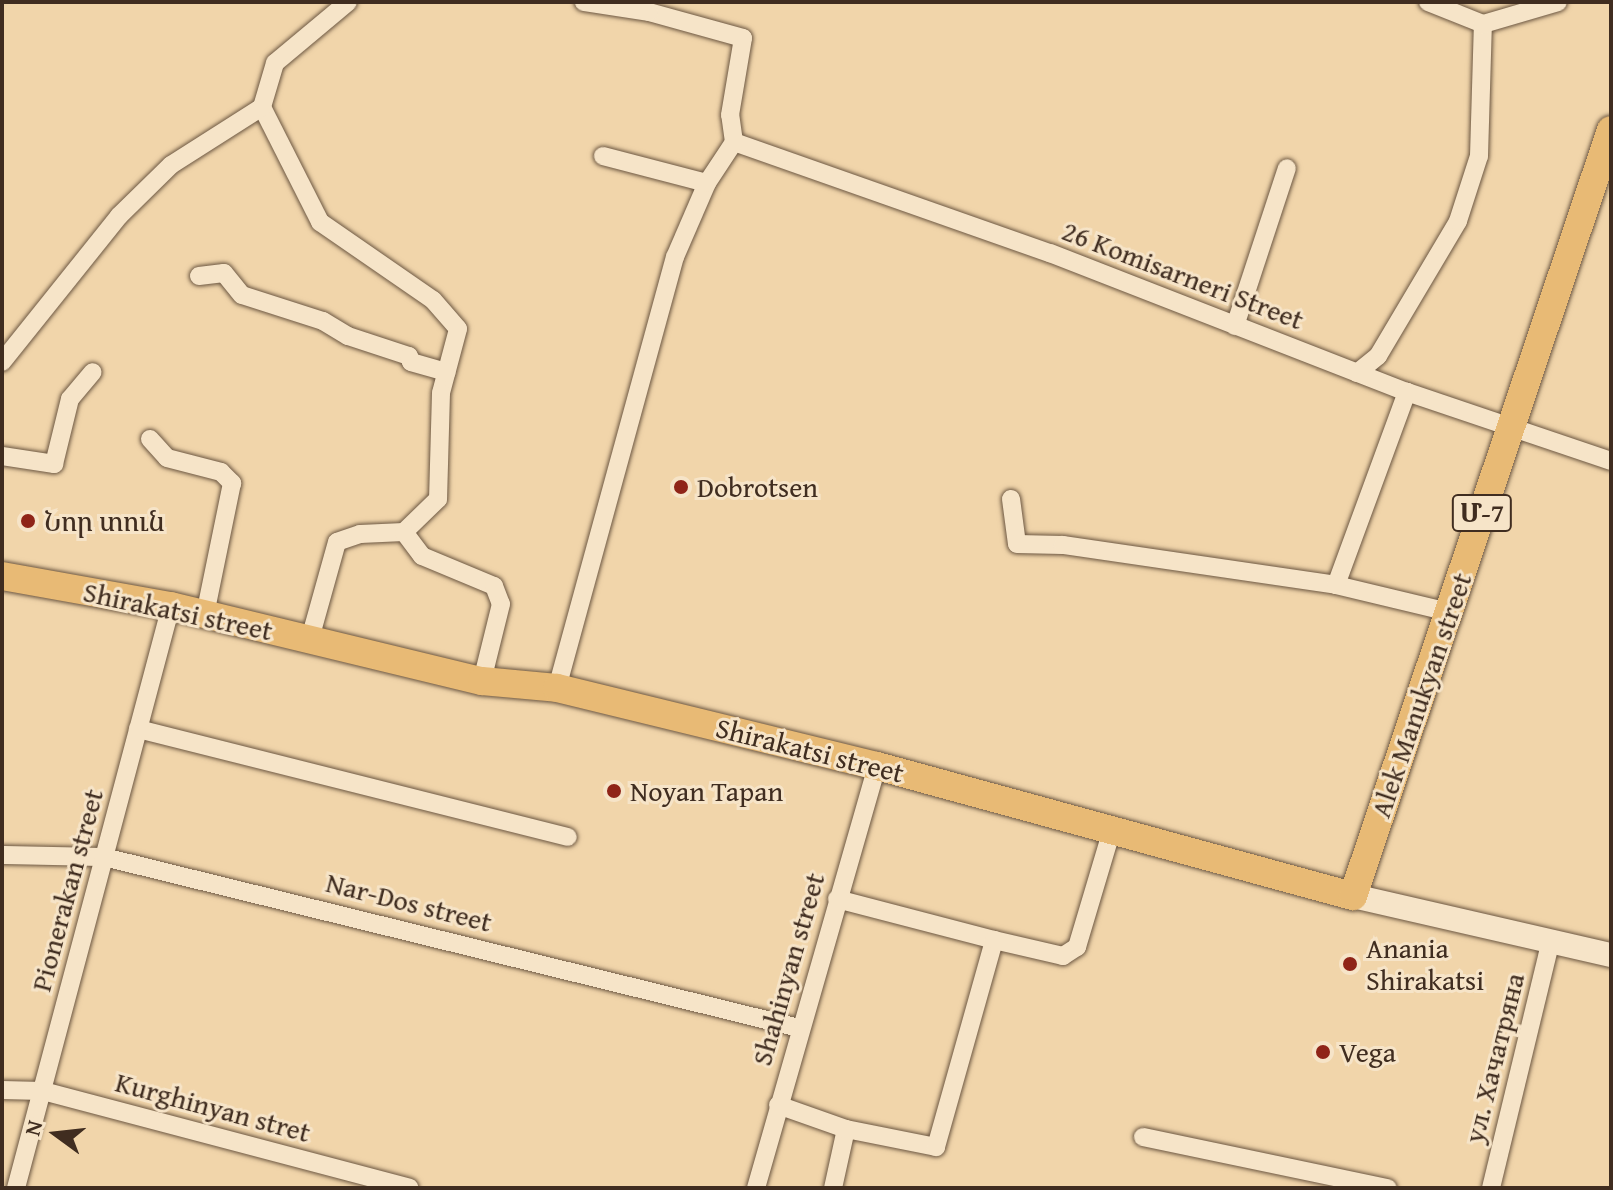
<!DOCTYPE html>
<meta charset="utf-8">
<style>
body{margin:0}
#map{position:relative;width:1613px;height:1190px;overflow:hidden;background:#f1d5aa;font-family:"Gentium Book Plus","Noto Serif Armenian",serif}
div>[style]{position:absolute}
.roads{filter:drop-shadow(0 0 2px #6c5742) drop-shadow(0 0 2px #6c5742)}
.minor>*{height:18px;margin:-9px;padding:0 9px;transform-origin:9px;border-radius:9px;background:#f6e4c8}
.secondary>*{height:24px;margin:-12px;padding:0 12px;transform-origin:12px;border-radius:12px;background:#f6e4c8}
.primary>*{height:28px;margin:-14px;padding:0 14px;transform-origin:14px;border-radius:14px;background:#e8ba75}
.dots>*{width:22px;height:22px;translate:-50% -50%;box-sizing:border-box;border:4px solid #f6e4c8;border-radius:50%}
span{translate:-50% -50%;white-space:nowrap;text-align:center;line-height:1.15;-webkit-text-stroke:6px #f6e4c8;paint-order:stroke}
.shield-label span{padding:2px 6px;background:#f6e4c8;border:2px solid;border-radius:6px;-webkit-text-stroke-width:0}
.shield-label{font-size:26px;color:#402d20;font-weight:700}
.street-label{font-size:28px;color:#402d20}
.poi-label{font-size:28px;color:#402d20}
.left{translate:0 -50%;text-align:left}
.frame{position:absolute;inset:0;border:4px solid #402d20;pointer-events:none}
.north{position:absolute;left:16px;top:1094px;width:80px;height:80px;-webkit-text-stroke:6px #f6e4c8;paint-order:stroke;rotate:285deg;font-size:22px;font-weight:700;line-height:32px;text-align:center;color:#402d20}
.north::after{content:'';display:block;margin:auto;width:28px;height:36px;background:#402d20;clip-path:polygon(50% 0,100% 100%,50% 72%,0 100%)}
</style>
<div id="map">
<div class="roads">
<div class="minor">
<div style="left:1428px;top:2px;width:59px;rotate:21.8deg"></div>
<div style="left:262px;top:107px;width:129px;rotate:63.2deg"></div>
<div style="left:320px;top:222px;width:137px;rotate:34.6deg"></div>
<div style="left:433px;top:300px;width:38px;rotate:49deg"></div>
<div style="left:458px;top:329px;width:66px;rotate:104.9deg"></div>
<div style="left:441px;top:393px;width:106px;rotate:91.6deg"></div>
<div style="left:438px;top:499px;width:47px;rotate:135.9deg"></div>
<div style="left:404px;top:532px;width:44px;rotate:177.4deg"></div>
<div style="left:360px;top:534px;width:24px;rotate:161deg"></div>
<div style="left:337px;top:542px;width:101px;rotate:105.6deg"></div>
<div style="left:734px;top:142px;width:335px;rotate:19.4deg"></div>
<div style="left:1050px;top:253px;width:383px;rotate:21.3deg"></div>
<div style="left:1407px;top:392px;width:215px;rotate:18.7deg"></div>
<div style="left:603px;top:156px;width:107px;rotate:14.6deg"></div>
<div style="left:199px;top:276px;width:25px;rotate:-7deg"></div>
<div style="left:224px;top:273px;width:28px;rotate:51deg"></div>
<div style="left:242px;top:295px;width:85px;rotate:17.8deg"></div>
<div style="left:323px;top:321px;width:29px;rotate:31deg"></div>
<div style="left:348px;top:336px;width:64px;rotate:18.2deg"></div>
<div style="left:409px;top:356px;width:6px;rotate:72deg"></div>
<div style="left:411px;top:362px;width:37px;rotate:16deg"></div>
<div style="left:1235px;top:326px;width:166px;rotate:-71.8deg"></div>
<div style="left:2px;top:362px;width:187px;rotate:-51.3deg"></div>
<div style="left:119px;top:216px;width:73px;rotate:-44.4deg"></div>
<div style="left:171px;top:165px;width:108px;rotate:-32.5deg"></div>
<div style="left:262px;top:107px;width:46px;rotate:-73.5deg"></div>
<div style="left:275px;top:63px;width:95px;rotate:-39.9deg"></div>
<div style="left:1357px;top:373px;width:27px;rotate:-39deg"></div>
<div style="left:1378px;top:356px;width:157px;rotate:-59.3deg"></div>
<div style="left:1458px;top:221px;width:68px;rotate:-72.1deg"></div>
<div style="left:1479px;top:156px;width:132px;rotate:-88.3deg"></div>
<div style="left:1483px;top:24px;width:78px;rotate:-16.3deg"></div>
<div style="left:150px;top:439px;width:25px;rotate:48deg"></div>
<div style="left:167px;top:458px;width:56px;rotate:14.5deg"></div>
<div style="left:221px;top:472px;width:16px;rotate:45deg"></div>
<div style="left:232px;top:483px;width:134px;rotate:101.6deg"></div>
<div style="left:2px;top:456px;width:53px;rotate:8.7deg"></div>
<div style="left:54px;top:464px;width:67px;rotate:-76.2deg"></div>
<div style="left:70px;top:399px;width:35px;rotate:-50deg"></div>
<div style="left:1011px;top:499px;width:45px;rotate:82.4deg"></div>
<div style="left:1017px;top:544px;width:46px;rotate:1.2deg"></div>
<div style="left:1063px;top:545px;width:276px;rotate:8.3deg"></div>
<div style="left:1336px;top:585px;width:116px;rotate:13.4deg"></div>
<div style="left:404px;top:532px;width:30px;rotate:53deg"></div>
<div style="left:422px;top:556px;width:78px;rotate:22.6deg"></div>
<div style="left:494px;top:586px;width:19px;rotate:69deg"></div>
<div style="left:501px;top:604px;width:79px;rotate:103.9deg"></div>
<div style="left:1336px;top:585px;width:206px;rotate:-69.8deg"></div>
<div style="left:557px;top:688px;width:447px;rotate:-74.7deg"></div>
<div style="left:675px;top:257px;width:81px;rotate:-66.6deg"></div>
<div style="left:707px;top:183px;width:49px;rotate:-56.6deg"></div>
<div style="left:734px;top:142px;width:27px;rotate:-98deg"></div>
<div style="left:730px;top:115px;width:78px;rotate:-80.4deg"></div>
<div style="left:743px;top:38px;width:98px;rotate:-164.5deg"></div>
<div style="left:649px;top:12px;width:66px;rotate:-171.3deg"></div>
<div style="left:138px;top:729px;width:443px;rotate:14.1deg"></div>
<div style="left:2px;top:855px;width:102px;rotate:1.1deg"></div>
<div style="left:104px;top:857px;width:716px;rotate:13.82deg"></div>
<div style="left:837px;top:899px;width:162px;rotate:14.6deg"></div>
<div style="left:2px;top:1090px;width:41px;rotate:1.4deg"></div>
<div style="left:43px;top:1091px;width:379px;rotate:14.8deg"></div>
<div style="left:778px;top:1105px;width:72px;rotate:19.4deg"></div>
<div style="left:846px;top:1129px;width:60px;rotate:102.4deg"></div>
<div style="left:846px;top:1129px;width:92px;rotate:11.3deg"></div>
<div style="left:936px;top:1147px;width:215px;rotate:-74.3deg"></div>
<div style="left:994px;top:940px;width:71px;rotate:13.1deg"></div>
<div style="left:1063px;top:956px;width:17px;rotate:-33deg"></div>
<div style="left:1077px;top:947px;width:119px;rotate:-73.4deg"></div>
<div style="left:1143px;top:1137px;width:250px;rotate:11.8deg"></div>
<div style="left:16px;top:1188px;width:602px;rotate:-75.09deg"></div>
<div style="left:756px;top:1188px;width:439px;rotate:-74deg"></div>
<div style="left:1491px;top:1188px;width:255px;rotate:-76.4deg"></div>
</div>
<div class="secondary">
<div style="left:1353px;top:896px;width:265px;rotate:12.9deg"></div>
</div>
<div class="primary">
<div style="left:2px;top:576px;width:172px;rotate:10.1deg"></div>
<div style="left:171px;top:606px;width:320px;rotate:13.6deg"></div>
<div style="left:482px;top:681px;width:75px;rotate:5.3deg"></div>
<div style="left:557px;top:688px;width:329px;rotate:13.7deg"></div>
<div style="left:877px;top:766px;width:493px;rotate:15.3deg"></div>
<div style="left:1353px;top:896px;width:808px;rotate:-71.39deg"></div>
</div>
</div>
<div class="dots">
<div style="left:681px;top:487px;background:#8f2418"></div>
<div style="left:28px;top:521px;background:#8f2418"></div>
<div style="left:614px;top:791px;background:#8f2418"></div>
<div style="left:1350px;top:964px;background:#8f2418"></div>
<div style="left:1323px;top:1052px;background:#8f2418"></div>
</div>
<div class="shield-label">
<span style="left:1482px;top:513px">Մ-7</span>
</div>
<div class="street-label">
<span style="left:1183px;top:275px;rotate:21deg">26 Komisarneri Street</span>
<span style="left:178px;top:611px;rotate:12deg">Shirakatsi street</span>
<span style="left:1421px;top:695px;rotate:-71deg">Alek Manukyan street</span>
<span style="left:810px;top:750px;rotate:14deg">Shirakatsi street</span>
<span style="left:67px;top:890px;rotate:-75deg">Pionerakan street</span>
<span style="left:409px;top:902px;rotate:14deg">Nar-Dos street</span>
<span style="left:788px;top:969px;rotate:-74deg">Shahinyan street</span>
<span style="left:1494px;top:1058px;rotate:-76deg">ул. Хачатряна</span>
<span style="left:213px;top:1107px;rotate:15deg">Kurghinyan stret</span>
</div>
<div class="poi-label">
<span class="left" style="left:697px;top:487px">Dobrotsen</span>
<span class="left" style="left:44px;top:521px">Նոր տուն</span>
<span class="left" style="left:630px;top:791px">Noyan Tapan</span>
<span class="left" style="left:1366px;top:964px">Anania<br>Shirakatsi</span>
<span class="left" style="left:1339px;top:1052px">Vega</span>
</div>
<div class="frame"></div>
<div class="north">N</div>
</div>
